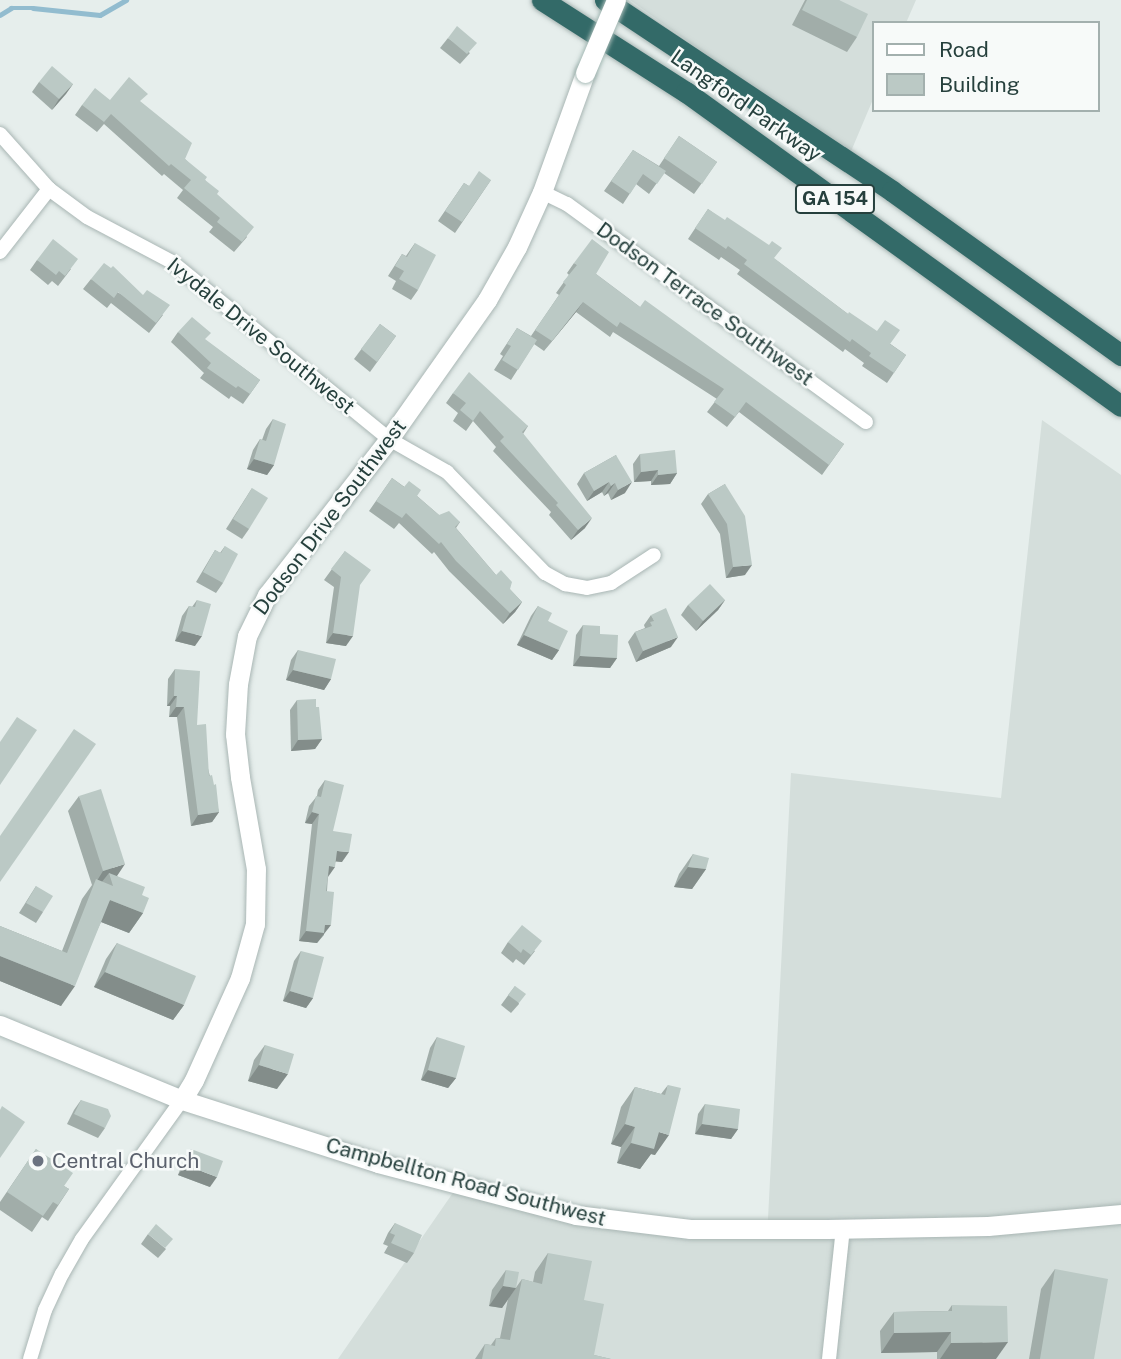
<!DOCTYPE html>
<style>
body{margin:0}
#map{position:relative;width:1121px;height:1359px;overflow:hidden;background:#e6eeec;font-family:"Public Sans",sans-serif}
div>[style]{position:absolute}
.built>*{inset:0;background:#d4dedb}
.stream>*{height:4.5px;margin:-2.25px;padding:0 2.25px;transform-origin:2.25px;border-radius:2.25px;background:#92bccf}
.roads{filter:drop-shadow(0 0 2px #a9b6b4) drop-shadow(0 0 2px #a9b6b4)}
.street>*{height:14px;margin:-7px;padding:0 7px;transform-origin:7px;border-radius:7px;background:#fff}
.secondary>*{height:19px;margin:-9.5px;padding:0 9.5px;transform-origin:9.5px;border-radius:9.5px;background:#fff}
.highway>*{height:21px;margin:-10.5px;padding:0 10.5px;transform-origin:10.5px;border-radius:10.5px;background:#336a68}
.bridges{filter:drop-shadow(0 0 2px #a5b9b5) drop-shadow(0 0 2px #a5b9b5)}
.secondary-bridge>*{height:19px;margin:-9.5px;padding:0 9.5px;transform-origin:9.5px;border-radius:9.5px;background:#fff}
.wall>*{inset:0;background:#a1ada9}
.shaded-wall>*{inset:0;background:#838d8a}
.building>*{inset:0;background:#bbc9c5}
.dots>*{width:19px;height:19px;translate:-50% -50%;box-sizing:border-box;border:4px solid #f7faf9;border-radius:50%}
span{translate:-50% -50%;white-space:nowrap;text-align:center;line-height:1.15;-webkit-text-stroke:5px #f7faf9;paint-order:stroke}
.shield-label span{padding:2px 5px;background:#f7faf9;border:2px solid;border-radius:5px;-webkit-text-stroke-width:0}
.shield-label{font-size:19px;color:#26403d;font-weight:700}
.street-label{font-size:21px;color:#26403d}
.worship-label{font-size:21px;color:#5b616d}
.left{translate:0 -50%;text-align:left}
.legend{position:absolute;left:872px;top:21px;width:228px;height:91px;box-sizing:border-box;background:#f7faf9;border:2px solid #a3b0ae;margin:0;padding:9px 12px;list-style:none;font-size:21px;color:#26403d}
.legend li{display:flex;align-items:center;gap:14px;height:35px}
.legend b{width:35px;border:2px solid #a3b0ae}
</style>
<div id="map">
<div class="built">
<div style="clip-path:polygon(630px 0,916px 0,906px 23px,874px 23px,874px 97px,849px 156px)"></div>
<div style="clip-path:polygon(1042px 420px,1121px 475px,1121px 1359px,338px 1359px,459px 1184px,639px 1233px,767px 1238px,791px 773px,1001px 798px)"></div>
</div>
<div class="stream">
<div style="left:0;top:15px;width:13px;rotate:-32deg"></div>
<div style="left:11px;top:8px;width:22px"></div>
<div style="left:33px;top:8px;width:67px;rotate:6deg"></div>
<div style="left:100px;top:15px;width:30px;rotate:-30deg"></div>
</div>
<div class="roads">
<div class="street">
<div style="left:0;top:134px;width:74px;rotate:48.3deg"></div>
<div style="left:49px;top:189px;width:47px;rotate:36.4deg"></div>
<div style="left:87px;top:217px;width:96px;rotate:27.9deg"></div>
<div style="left:172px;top:262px;width:280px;rotate:39.2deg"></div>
<div style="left:389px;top:439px;width:67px;rotate:29.6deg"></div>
<div style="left:447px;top:472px;width:141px;rotate:45.9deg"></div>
<div style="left:545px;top:573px;width:23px;rotate:29deg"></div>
<div style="left:565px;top:584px;width:22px;rotate:10deg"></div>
<div style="left:587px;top:588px;width:25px;rotate:-12deg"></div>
<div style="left:611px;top:583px;width:51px;rotate:-33.1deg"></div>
<div style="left:542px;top:192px;width:28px;rotate:26deg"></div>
<div style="left:567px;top:204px;width:370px;rotate:36.1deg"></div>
<div style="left:0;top:252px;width:80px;rotate:-52.1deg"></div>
<div style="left:30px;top:1359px;width:51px;rotate:-73deg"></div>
<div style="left:45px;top:1310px;width:40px;rotate:-65deg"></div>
<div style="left:62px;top:1274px;width:40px;rotate:-60.3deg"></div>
<div style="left:82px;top:1239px;width:171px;rotate:-54.3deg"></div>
<div style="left:829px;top:1359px;width:132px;rotate:-83.9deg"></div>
</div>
<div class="secondary">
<div style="left:0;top:1025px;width:197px;rotate:22.4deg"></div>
<div style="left:182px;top:1100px;width:206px;rotate:17.8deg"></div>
<div style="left:378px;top:1163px;width:205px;rotate:14.7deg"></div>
<div style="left:576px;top:1215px;width:115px;rotate:7deg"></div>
<div style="left:690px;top:1229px;width:137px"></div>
<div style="left:827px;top:1229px;width:161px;rotate:-1.1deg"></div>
<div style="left:988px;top:1226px;width:134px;rotate:-5.2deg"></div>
<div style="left:182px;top:1100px;width:23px;rotate:-59deg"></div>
<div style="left:194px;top:1080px;width:112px;rotate:-65.7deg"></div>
<div style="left:240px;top:978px;width:56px;rotate:-74.5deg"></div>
<div style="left:255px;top:924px;width:55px;rotate:-89deg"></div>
<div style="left:256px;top:869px;width:93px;rotate:-99.9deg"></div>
<div style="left:240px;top:777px;width:43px;rotate:-96.6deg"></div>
<div style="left:235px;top:734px;width:50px;rotate:-86.6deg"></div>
<div style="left:238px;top:684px;width:49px;rotate:-79.4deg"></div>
<div style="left:247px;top:636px;width:46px;rotate:-64deg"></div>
<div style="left:267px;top:595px;width:198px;rotate:-52deg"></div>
<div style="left:389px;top:439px;width:170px;rotate:-54.8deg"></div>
<div style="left:487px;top:300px;width:61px;rotate:-60.5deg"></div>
<div style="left:517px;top:247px;width:60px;rotate:-65.6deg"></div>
<div style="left:542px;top:192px;width:127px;rotate:-70.1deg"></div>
</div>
<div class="highway">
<div style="left:542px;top:0;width:171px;rotate:32.6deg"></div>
<div style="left:686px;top:92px;width:536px;rotate:35.82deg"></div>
<div style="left:605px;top:0;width:345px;rotate:33.6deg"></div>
<div style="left:892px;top:191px;width:282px;rotate:35.6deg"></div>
</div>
</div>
<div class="bridges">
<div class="secondary-bridge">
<div style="left:585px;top:73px;width:79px;rotate:-67deg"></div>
</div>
</div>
<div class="wall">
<div style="clip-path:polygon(805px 0,839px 0,857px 37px,847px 52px,792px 25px)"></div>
<div style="clip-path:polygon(448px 38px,470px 53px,460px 64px,440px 48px)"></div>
<div style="clip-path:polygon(39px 82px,73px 84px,52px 110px,32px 92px)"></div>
<div style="clip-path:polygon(110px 100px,141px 103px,185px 159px,205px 180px,247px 237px,234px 252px,209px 232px,213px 227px,177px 198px,183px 190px,164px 174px,162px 176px,104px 124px,97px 132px,75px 115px,82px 105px)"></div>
<div style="clip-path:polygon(679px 136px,717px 162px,694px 194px,664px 173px,649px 194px,636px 184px,623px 204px,604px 191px,633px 150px,659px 166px)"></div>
<div style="clip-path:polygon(491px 180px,455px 233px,438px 221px,464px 183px,469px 186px)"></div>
<div style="clip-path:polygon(708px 209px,848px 314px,906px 355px,887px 383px,862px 366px,864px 363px,845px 349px,843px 352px,737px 274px,740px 270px,721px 257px,719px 260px,688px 239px)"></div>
<div style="clip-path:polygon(415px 243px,418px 290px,411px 300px,392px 289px,396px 281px,388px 276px,402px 254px,406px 256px)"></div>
<div style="clip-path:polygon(37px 260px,71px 269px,58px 286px,52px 281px,48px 285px,30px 270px)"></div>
<div style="clip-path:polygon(574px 263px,596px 274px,640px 307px,844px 444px,822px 475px,739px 412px,727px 427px,707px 412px,717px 399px,613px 332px,610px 337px,576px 312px,544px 351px,534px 344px,511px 380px,494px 370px,503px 356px,500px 354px,517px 328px,531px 336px,559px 295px,556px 293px,569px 275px,567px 273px)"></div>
<div style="clip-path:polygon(91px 279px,163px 315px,149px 333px,111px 303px,107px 308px,83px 289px)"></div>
<div style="clip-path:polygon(380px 324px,396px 336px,370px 372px,354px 359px)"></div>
<div style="clip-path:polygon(178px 332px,205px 340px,260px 380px,243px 404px,231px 396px,229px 399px,200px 378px,204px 373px,171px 342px)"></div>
<div style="clip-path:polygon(453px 393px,528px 426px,523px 434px,585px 528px,571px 540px,549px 515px,551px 512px,493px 451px,496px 447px,473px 421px,466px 431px,453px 421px,458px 413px,446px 403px)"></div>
<div style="clip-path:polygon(273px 419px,274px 465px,267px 475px,247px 469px,253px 450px,260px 439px,262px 440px,266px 429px)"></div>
<div style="clip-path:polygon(640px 454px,677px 473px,670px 484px,651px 485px,651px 481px,634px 482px,633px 464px)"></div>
<div style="clip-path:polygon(616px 455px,625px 493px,611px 500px,608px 493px,604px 496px,602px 492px,587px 501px,577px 484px,584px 473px)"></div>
<div style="clip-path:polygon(392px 478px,417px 496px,439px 515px,460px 522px,456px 528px,496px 575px,522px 602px,515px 612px,503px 624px,449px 571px,434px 552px,432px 554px,399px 523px,394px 529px,369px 511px)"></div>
<div style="clip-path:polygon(725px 484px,745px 575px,726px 578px,720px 534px,701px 504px,708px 494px)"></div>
<div style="clip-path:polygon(252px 488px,249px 529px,242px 539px,226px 529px)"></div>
<div style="clip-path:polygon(225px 546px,223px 583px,216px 593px,196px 582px,215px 550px,220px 553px)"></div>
<div style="clip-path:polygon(345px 551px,346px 646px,326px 643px,334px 587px,324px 580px)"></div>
<div style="clip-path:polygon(197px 600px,195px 646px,175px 641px,182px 616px,189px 606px,192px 607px)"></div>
<div style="clip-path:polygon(725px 600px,718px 610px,696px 631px,681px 615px,688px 605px)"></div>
<div style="clip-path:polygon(538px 606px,548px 621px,559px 650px,552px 660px,517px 645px,531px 616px)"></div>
<div style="clip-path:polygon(651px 615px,671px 647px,636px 662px,628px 642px,635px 632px,645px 628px,644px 625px)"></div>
<div style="clip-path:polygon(583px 625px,600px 634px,617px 658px,610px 668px,573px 666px,576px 635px)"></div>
<div style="clip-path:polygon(298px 650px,331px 679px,324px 690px,286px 680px,291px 660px)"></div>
<div style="clip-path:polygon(175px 669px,197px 725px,219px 812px,212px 822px,191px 826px,177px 717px,169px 717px,170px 706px,167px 706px,168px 679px)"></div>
<div style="clip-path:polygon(297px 700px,322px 739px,315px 749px,291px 751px,290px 710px)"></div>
<div style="clip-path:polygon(325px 780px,333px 831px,342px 862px,336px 861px,328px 876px,324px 935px,317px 943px,299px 941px,312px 824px,305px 823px,309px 806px,317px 796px,318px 790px)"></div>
<div style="clip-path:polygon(79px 796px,117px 876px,142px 895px,143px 913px,129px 933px,101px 922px,61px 1006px,0 981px,0 926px,62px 951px,82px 899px,92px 885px,68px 811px)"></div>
<div style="clip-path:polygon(693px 854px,706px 869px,692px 889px,674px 887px,679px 874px)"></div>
<div style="clip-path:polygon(36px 886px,43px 912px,36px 923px,19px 913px)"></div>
<div style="clip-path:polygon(508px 942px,535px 951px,524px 965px,516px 959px,513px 963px,501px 953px)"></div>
<div style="clip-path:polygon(117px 943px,184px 1005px,173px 1020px,94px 987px,106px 959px)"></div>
<div style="clip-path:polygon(301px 951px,313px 998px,306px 1008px,283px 1001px,294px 961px)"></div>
<div style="clip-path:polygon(515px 986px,519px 1004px,511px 1013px,501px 1005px)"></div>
<div style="clip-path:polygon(437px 1037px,456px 1078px,448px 1088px,421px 1080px,430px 1048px)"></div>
<div style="clip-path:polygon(265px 1045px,277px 1089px,248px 1081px,254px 1060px)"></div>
<div style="clip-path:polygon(668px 1085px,655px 1155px,651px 1154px,640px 1169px,617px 1163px,621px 1147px,611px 1144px,621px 1107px,635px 1087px,661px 1094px)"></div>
<div style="clip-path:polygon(81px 1100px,105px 1128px,98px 1138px,67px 1124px,74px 1110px)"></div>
<div style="clip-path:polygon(705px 1104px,738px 1129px,731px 1139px,695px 1134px,698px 1114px)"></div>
<div style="clip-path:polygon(36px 1149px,64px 1186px,69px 1189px,48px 1221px,42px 1217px,32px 1232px,0 1210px,0 1202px)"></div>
<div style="clip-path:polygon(191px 1149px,210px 1187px,178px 1175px,184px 1159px)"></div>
<div style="clip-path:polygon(395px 1223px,414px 1253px,407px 1263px,384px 1253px,388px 1246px,383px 1244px,388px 1233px)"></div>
<div style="clip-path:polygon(148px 1234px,166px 1249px,158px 1258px,141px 1244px)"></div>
<div style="clip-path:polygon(548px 1253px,584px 1300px,594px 1355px,611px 1359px,475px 1359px,485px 1344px,491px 1345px,496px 1338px,500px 1338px,508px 1299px,522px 1279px,533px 1282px,535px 1272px)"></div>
<div style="clip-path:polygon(1055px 1269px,1094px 1359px,1029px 1359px,1041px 1289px)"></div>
<div style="clip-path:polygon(506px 1270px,516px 1288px,502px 1308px,489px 1306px,492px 1290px)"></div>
<div style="clip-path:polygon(952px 1305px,996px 1359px,937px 1359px,937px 1352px,881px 1353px,880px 1331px,894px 1312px,948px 1311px)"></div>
</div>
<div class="shaded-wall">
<div style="clip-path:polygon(73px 84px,66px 94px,52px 110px,59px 99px)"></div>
<div style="clip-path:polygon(583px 302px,576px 312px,544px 351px,552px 341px)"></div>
<div style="clip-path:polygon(254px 459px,274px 465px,267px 475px,247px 469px)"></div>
<div style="clip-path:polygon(658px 470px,651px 481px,634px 482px,641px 472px)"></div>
<div style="clip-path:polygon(677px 473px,670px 484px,651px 485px,658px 475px)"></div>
<div style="clip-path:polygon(609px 482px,602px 492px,587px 501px,594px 491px)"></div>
<div style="clip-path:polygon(632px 482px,625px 493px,611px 500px,618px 490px)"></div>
<div style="clip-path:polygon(615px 483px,608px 493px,604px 496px,611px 486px)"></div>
<div style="clip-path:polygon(592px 518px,585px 528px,571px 540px,578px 530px)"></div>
<div style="clip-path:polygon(752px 565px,745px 575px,726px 578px,733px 567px)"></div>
<div style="clip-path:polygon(725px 600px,718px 610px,696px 631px,703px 621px)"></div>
<div style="clip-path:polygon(522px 602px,515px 612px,503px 624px,510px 613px)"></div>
<div style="clip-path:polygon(182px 631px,202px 636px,195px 646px,175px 641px)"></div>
<div style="clip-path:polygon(333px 633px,353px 636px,346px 646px,326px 643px)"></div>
<div style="clip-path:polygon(524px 635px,559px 650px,552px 660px,517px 645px)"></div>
<div style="clip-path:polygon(678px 637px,671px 647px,636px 662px,643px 651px)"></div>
<div style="clip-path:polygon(580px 656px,617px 658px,610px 668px,573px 666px)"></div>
<div style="clip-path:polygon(293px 670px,331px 679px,324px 690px,286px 680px)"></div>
<div style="clip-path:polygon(174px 696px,177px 696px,170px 706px,167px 706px)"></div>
<div style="clip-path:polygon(176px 707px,184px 707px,177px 717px,169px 717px)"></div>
<div style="clip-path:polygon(322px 739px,315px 749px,291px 751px,298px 740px)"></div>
<div style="clip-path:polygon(219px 812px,212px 822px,191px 826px,198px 815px)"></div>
<div style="clip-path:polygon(312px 812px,319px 814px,312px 824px,305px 823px)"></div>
<div style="clip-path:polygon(337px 851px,349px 852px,342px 862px,330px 861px)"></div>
<div style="clip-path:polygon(125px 864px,115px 879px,109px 873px,101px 883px,95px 884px,103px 871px)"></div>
<div style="clip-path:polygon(329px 866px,335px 867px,328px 877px)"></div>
<div style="clip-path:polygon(688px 867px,706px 869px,692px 889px,674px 887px)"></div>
<div style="clip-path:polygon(110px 900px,143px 913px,129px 933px,96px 920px)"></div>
<div style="clip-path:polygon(325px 925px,331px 925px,317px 943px,299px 941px,306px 931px)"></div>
<div style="clip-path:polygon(0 956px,75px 986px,61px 1006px,0 981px)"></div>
<div style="clip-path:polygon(105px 972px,184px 1005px,173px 1020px,94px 987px)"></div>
<div style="clip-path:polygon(290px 991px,313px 998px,306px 1008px,283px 1001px)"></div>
<div style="clip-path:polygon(259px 1065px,288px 1074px,277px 1089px,248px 1081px)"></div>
<div style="clip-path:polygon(428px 1070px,456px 1078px,448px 1088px,421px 1080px)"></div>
<div style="clip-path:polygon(625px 1124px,635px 1127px,621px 1147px,611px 1144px)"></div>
<div style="clip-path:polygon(702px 1124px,738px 1129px,731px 1139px,695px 1134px)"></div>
<div style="clip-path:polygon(659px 1132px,669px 1135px,655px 1155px,651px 1154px,640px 1169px,617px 1163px,631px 1143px)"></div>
<div style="clip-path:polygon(185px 1165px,217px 1177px,210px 1187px,178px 1175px)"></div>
<div style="clip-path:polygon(503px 1286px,516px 1288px,502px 1308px,489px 1306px)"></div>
<div style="clip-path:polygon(951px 1332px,937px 1352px,881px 1353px,894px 1333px)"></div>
<div style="clip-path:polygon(1008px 1342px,996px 1359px,940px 1359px,951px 1343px)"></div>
</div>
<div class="building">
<div style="clip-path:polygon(807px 0,839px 0,868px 14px,857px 37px,802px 10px)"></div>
<div style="clip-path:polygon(457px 26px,477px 43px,467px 54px,448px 38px)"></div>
<div style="clip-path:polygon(52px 66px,73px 84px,59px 99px,39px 82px)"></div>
<div style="clip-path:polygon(129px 77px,148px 94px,140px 101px,192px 143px,185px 159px,207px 177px,205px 180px,219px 191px,217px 194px,254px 227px,242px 242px,217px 222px,220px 218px,184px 188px,191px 180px,171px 164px,169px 166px,111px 114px,104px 122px,82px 105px,95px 88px,110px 100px)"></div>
<div style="clip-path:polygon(679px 136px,717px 162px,702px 184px,664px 158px)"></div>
<div style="clip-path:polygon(633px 150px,666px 171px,657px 184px,643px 174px,630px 194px,611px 181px)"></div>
<div style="clip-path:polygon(479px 171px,491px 180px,462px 222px,445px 211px,464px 183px,469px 186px)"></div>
<div style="clip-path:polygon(708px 209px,725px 220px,727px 217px,769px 245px,772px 241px,782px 248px,774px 258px,848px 314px,849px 312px,877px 331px,885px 320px,900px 330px,890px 344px,906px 355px,894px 373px,869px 356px,871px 353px,852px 339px,850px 342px,744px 264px,747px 260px,728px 246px,726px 249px,695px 228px)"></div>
<div style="clip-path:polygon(53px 239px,78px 259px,65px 276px,59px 271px,56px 275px,37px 260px)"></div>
<div style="clip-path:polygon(592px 239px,609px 252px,596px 274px,640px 307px,645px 300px,844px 444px,829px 465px,746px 402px,735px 417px,714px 402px,724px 389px,620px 322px,617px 327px,583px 302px,552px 341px,535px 330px,566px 285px,563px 282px,577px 265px,574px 263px)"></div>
<div style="clip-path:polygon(415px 243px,436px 255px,418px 290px,399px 279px,404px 271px,395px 266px,402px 254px,407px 257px)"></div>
<div style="clip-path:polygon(104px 263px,111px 268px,113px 266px,143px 295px,147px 290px,170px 305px,156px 323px,118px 292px,114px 298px,91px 279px)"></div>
<div style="clip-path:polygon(192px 317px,211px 333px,205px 339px,260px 380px,250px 394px,238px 386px,236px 388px,207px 368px,211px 363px,178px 332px)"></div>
<div style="clip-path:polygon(380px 324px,396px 336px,377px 362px,361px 349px)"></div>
<div style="clip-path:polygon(517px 328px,537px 340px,518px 370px,502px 360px,511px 346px,507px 344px)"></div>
<div style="clip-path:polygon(469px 372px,528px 426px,522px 432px,592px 518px,578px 530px,556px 505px,558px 503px,500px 441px,504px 437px,480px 411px,473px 421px,460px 410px,466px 403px,453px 393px)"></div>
<div style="clip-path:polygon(273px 419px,286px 424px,274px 465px,254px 459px,260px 439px,266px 441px)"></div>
<div style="clip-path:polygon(675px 450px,677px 473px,658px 475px,658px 470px,641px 472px,640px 454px)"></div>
<div style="clip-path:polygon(616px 455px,632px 482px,618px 490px,615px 483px,611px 486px,609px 482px,594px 491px,584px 473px)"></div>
<div style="clip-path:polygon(392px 478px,404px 487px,409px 481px,421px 490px,417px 496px,439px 515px,449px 511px,460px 522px,455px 527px,496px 575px,501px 570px,512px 582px,510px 589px,522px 602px,510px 613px,456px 561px,441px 542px,439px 544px,406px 513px,402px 518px,376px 501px)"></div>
<div style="clip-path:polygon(725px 484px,745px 516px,752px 565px,733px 567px,727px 524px,708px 494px)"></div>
<div style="clip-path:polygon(252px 488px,268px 498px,249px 529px,233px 519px)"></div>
<div style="clip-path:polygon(225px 546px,238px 554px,223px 583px,203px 572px,215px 550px,221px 553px)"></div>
<div style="clip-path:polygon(345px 551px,371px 570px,360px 585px,353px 636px,333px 633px,341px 577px,331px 569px)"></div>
<div style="clip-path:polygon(710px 584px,725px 600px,703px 621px,688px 605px)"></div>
<div style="clip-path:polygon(197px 600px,211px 604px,202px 636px,182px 631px,189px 606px,195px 607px)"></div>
<div style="clip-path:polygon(538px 606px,552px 613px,548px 621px,568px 631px,559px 650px,524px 635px)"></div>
<div style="clip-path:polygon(666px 608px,678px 637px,643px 651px,635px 632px,652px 626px,650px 622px,654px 621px,651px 615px)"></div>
<div style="clip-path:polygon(583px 625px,600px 626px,600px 634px,618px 635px,617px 658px,580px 656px)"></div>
<div style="clip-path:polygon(298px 650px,336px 659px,331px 679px,293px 670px)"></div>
<div style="clip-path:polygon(175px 669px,200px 671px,197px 725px,206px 724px,209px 776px,212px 775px,214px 785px,216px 784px,219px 812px,198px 815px,184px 707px,176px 707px,177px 696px,174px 696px)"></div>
<div style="clip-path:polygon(316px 699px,316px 707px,319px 707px,322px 739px,298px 740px,297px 700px)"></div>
<div style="clip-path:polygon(17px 717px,37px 730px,0 785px,0 742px)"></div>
<div style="clip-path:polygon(74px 729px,96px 744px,0 882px,0 836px)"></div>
<div style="clip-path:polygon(325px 780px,344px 785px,333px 831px,352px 834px,349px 852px,337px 851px,335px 867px,329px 866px,326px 891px,334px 892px,331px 925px,325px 925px,324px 933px,306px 931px,319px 814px,312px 812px,316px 796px,321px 797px)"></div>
<div style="clip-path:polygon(101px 789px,125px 864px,103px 871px,79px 796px)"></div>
<div style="clip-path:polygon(693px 854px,709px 858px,706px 869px,688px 867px)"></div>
<div style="clip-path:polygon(109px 873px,145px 887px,142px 895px,149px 898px,143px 913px,110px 900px,75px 986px,0 956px,0 926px,67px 953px,96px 879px,113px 886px)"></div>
<div style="clip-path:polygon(36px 886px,53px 896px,43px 912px,26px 903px)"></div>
<div style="clip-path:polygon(522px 925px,542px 941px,531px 955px,523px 949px,521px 953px,508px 942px)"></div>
<div style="clip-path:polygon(117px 943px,196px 976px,184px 1005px,105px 972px)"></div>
<div style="clip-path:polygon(301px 951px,324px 957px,313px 998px,290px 991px)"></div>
<div style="clip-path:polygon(515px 986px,526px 994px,519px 1003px,508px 995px)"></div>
<div style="clip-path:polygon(437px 1037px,465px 1046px,456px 1078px,428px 1070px)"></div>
<div style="clip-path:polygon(265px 1045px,294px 1054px,288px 1074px,259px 1065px)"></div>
<div style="clip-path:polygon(668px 1085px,681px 1088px,669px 1135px,659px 1132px,654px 1149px,631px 1143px,635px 1127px,625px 1124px,635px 1087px,665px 1095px)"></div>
<div style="clip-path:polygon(81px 1100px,108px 1109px,111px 1116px,105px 1128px,74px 1114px)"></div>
<div style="clip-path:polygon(705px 1104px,740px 1109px,738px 1129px,702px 1124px)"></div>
<div style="clip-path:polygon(2px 1106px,25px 1122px,0 1158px,0 1110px)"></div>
<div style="clip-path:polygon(36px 1149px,73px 1173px,64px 1186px,69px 1189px,58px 1205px,53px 1202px,43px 1216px,7px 1192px)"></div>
<div style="clip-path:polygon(191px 1149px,223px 1161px,217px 1177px,185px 1165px)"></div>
<div style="clip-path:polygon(395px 1223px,422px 1235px,414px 1253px,391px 1243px,395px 1235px,390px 1233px)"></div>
<div style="clip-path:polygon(156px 1224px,173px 1239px,165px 1248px,148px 1234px)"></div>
<div style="clip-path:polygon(548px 1253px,592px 1261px,584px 1300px,604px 1304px,594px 1355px,611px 1359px,482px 1359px,485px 1344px,495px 1346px,496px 1338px,510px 1340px,522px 1279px,542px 1284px)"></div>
<div style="clip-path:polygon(1055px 1269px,1108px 1279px,1094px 1359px,1040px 1359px)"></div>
<div style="clip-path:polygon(506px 1270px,519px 1272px,516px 1288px,503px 1286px)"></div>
<div style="clip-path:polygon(952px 1305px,1007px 1306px,1008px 1342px,951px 1343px,951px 1332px,894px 1333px,894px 1312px,952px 1311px)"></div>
</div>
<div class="dots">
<div style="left:38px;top:1161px;background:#6b7280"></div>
</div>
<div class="shield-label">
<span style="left:835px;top:199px">GA 154</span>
</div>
<div class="street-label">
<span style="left:746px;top:106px;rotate:35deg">Langford Parkway</span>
<span style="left:705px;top:304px;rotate:36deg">Dodson Terrace Southwest</span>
<span style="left:261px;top:336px;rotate:39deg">Ivydale Drive Southwest</span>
<span style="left:330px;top:517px;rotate:-53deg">Dodson Drive Southwest</span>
<span style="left:466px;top:1182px;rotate:15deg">Campbellton Road Southwest</span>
</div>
<div class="worship-label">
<span class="left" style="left:52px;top:1161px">Central Church</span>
</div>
<ul class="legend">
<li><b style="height:9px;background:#fff"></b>Road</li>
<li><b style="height:19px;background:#bbc9c5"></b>Building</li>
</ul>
</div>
